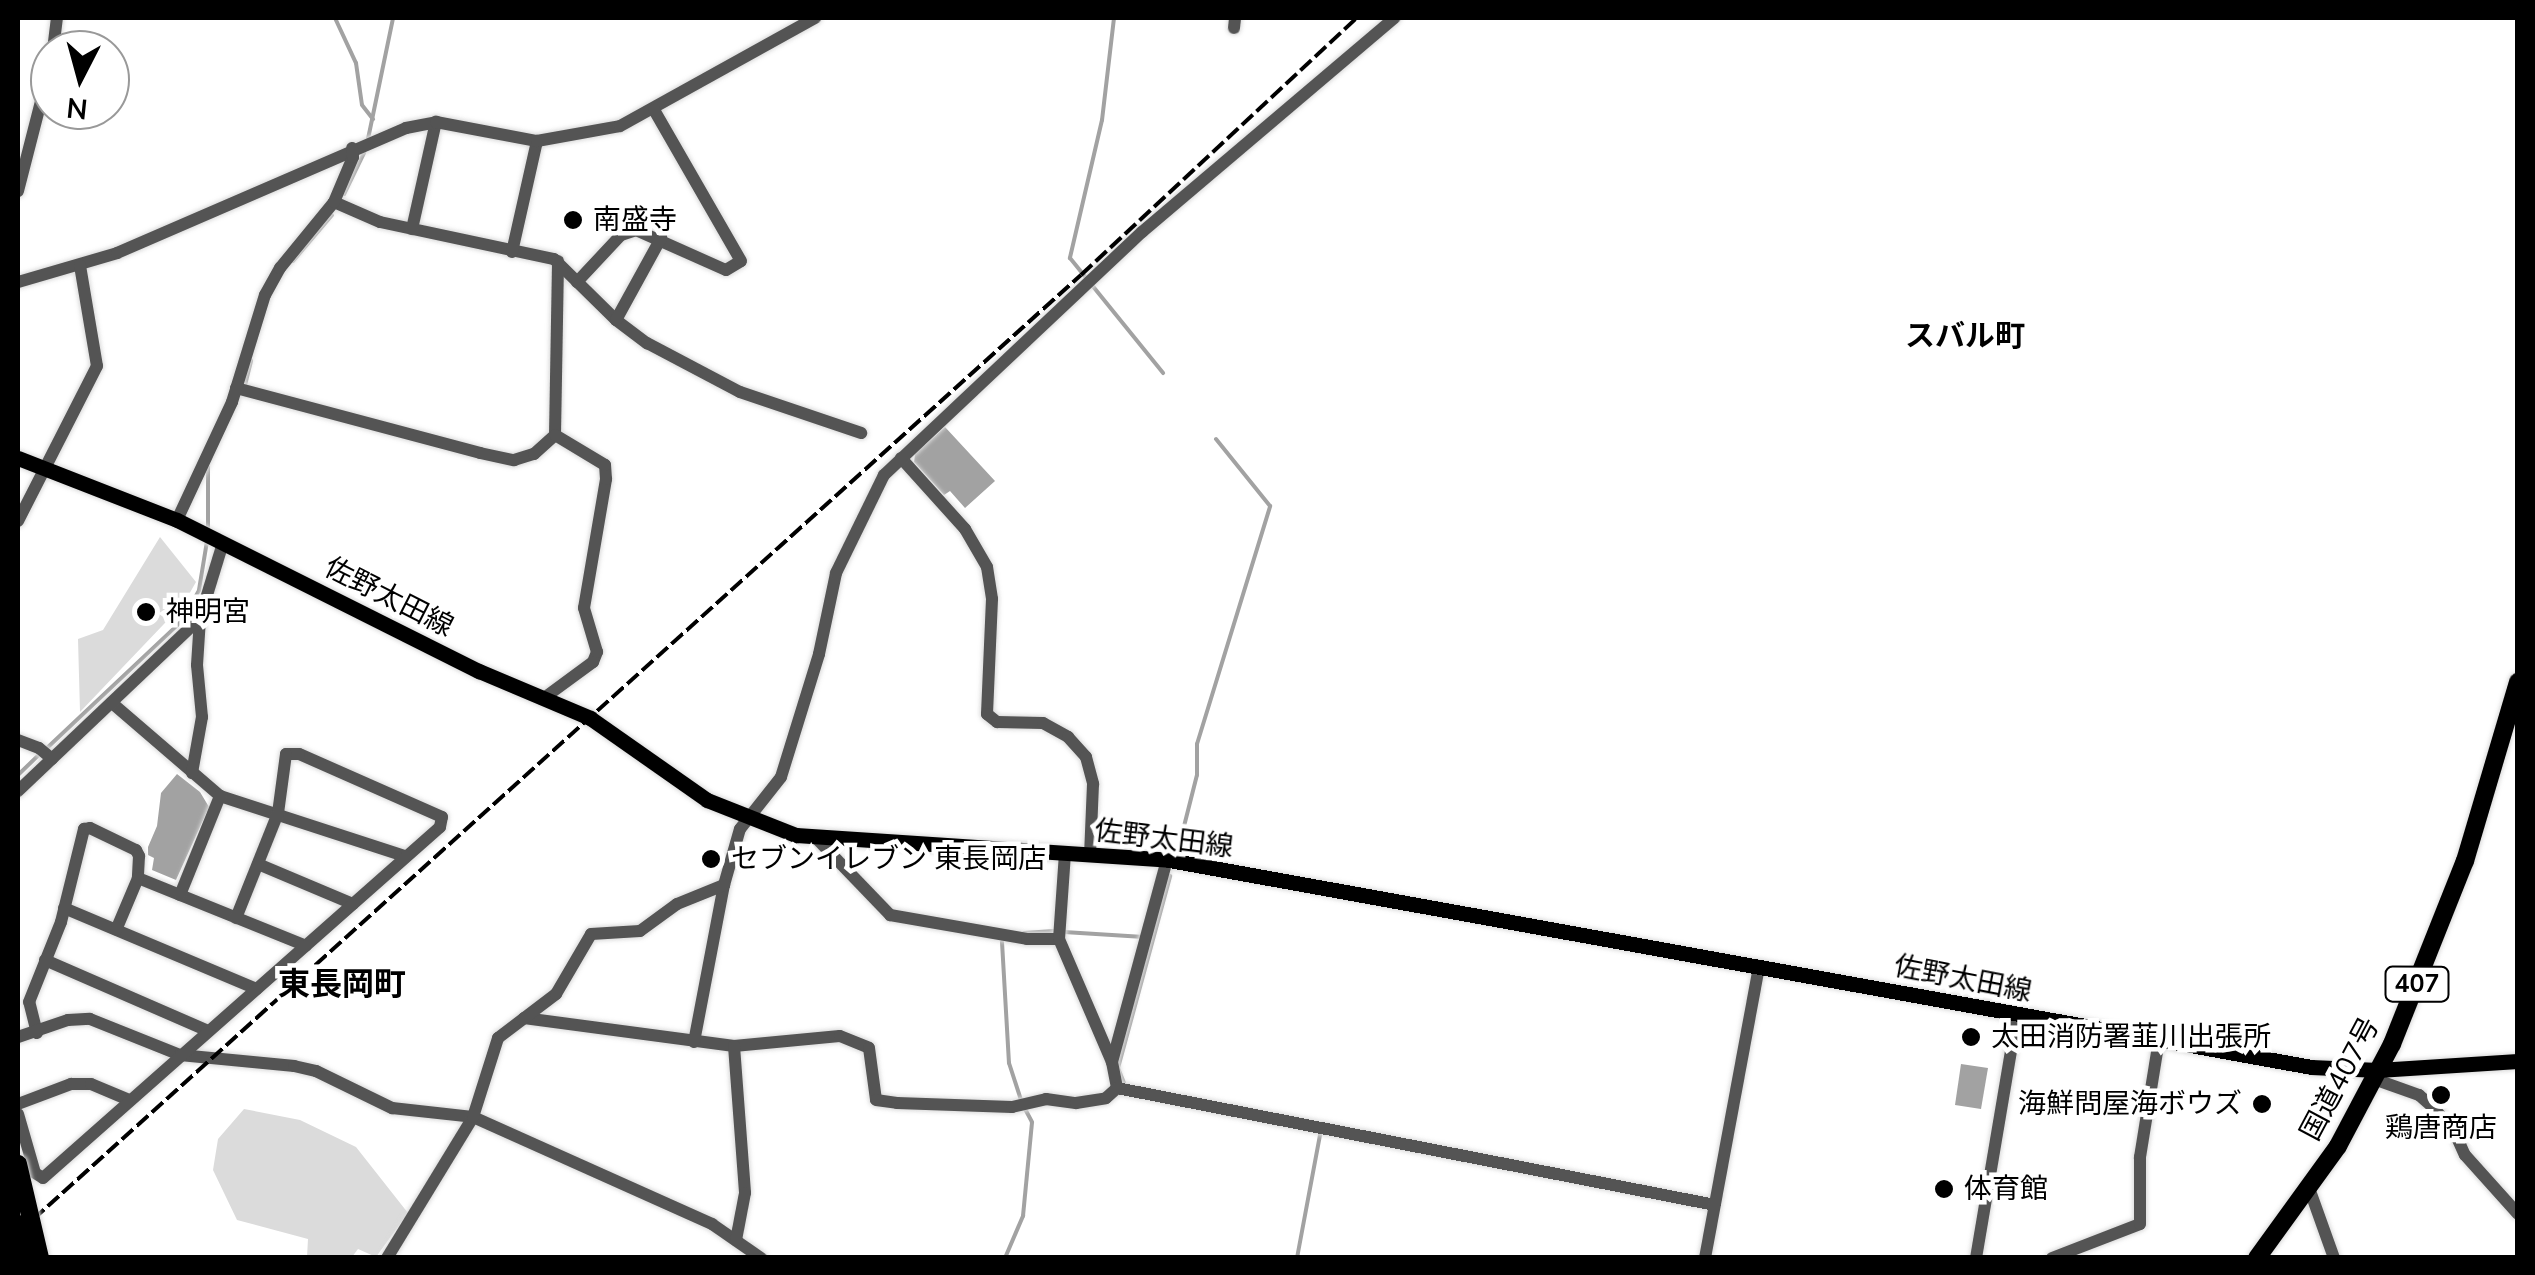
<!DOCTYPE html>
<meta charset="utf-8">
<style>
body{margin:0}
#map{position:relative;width:2535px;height:1275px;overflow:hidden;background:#fff;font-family:"Nunito Sans","Noto Sans JP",sans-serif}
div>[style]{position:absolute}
.green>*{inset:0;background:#dbdbdb}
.water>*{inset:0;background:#a2a2a2}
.stream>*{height:4px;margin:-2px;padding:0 2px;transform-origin:2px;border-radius:2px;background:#a2a2a2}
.roads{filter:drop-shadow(0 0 2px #dbdbdb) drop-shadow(0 0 2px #dbdbdb)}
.minor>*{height:12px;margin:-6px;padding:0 6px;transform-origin:6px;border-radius:6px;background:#545454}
.major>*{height:15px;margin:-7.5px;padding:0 7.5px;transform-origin:7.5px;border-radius:7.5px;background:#000}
.highway>*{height:18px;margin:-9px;padding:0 9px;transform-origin:9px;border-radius:9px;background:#000}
.rail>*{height:4px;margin-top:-2px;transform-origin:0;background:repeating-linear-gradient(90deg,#000 0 15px,transparent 0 20px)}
.bridges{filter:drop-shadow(0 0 2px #dbdbdb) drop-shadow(0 0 2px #dbdbdb)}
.highway-bridge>*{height:18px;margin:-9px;padding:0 9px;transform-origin:9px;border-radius:9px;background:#000}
.dots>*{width:28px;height:28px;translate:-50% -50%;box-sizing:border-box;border:5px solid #fff;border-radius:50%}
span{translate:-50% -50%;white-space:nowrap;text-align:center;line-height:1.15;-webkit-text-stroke:9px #fff;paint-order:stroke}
.shield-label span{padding:2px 8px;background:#fff;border:2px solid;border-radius:8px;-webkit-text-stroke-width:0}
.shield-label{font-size:25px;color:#000;font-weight:700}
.poi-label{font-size:28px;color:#000}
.left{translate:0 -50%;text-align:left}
.right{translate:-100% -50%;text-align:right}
.street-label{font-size:28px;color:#000}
.neighbourhood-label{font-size:30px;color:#000;font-weight:700}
.quarter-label{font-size:32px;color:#000;font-weight:700}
.frame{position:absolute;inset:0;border:20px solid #000;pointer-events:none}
.north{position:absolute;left:30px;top:30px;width:100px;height:100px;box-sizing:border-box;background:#fff;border:2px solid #999;border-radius:50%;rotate:186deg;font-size:28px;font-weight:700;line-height:40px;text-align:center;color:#000}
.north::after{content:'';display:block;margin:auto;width:35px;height:45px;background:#000;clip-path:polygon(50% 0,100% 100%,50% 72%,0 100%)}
</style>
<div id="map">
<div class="green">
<div style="clip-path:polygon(160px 537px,196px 582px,184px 603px,80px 712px,78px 639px,103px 630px)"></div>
<div style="clip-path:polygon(244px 1109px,300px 1120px,356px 1147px,408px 1213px,376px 1257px,358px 1249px,352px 1257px,307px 1257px,308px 1239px,237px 1220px,213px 1170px,218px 1139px)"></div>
</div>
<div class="water">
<div style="clip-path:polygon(945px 427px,995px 481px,965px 508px,950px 491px,944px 495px,914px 462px,915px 454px)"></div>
<div style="clip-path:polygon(177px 774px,200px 792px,209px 807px,176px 880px,152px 870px,154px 858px,148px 855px,148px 847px,157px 826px,161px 793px)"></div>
<div style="clip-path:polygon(1961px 1064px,1988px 1068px,1981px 1109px,1955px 1105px)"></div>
</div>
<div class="stream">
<div style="left:335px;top:18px;width:50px;rotate:65deg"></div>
<div style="left:356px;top:63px;width:42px;rotate:81.9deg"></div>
<div style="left:362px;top:105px;width:18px;rotate:52deg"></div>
<div style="left:1114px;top:18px;width:103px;rotate:96.7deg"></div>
<div style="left:1102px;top:120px;width:142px;rotate:103.1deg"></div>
<div style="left:1070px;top:258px;width:148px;rotate:51deg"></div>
<div style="left:368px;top:139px;width:124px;rotate:-78.3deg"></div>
<div style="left:344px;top:194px;width:46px;rotate:-64deg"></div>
<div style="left:293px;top:261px;width:60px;rotate:-49.7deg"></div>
<div style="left:245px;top:385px;width:25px;rotate:-76deg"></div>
<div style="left:208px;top:532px;width:65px;rotate:-90deg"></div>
<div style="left:47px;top:748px;width:185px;rotate:-43.3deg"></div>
<div style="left:182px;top:621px;width:35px;rotate:-61deg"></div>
<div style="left:199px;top:590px;width:50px;rotate:-80.7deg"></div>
<div style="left:18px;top:775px;width:30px;rotate:-44deg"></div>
<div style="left:1179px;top:846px;width:73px;rotate:-75.8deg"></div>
<div style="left:1197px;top:775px;width:31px;rotate:-90deg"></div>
<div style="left:1197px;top:744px;width:249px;rotate:-72.9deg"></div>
<div style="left:1270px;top:506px;width:86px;rotate:-128.9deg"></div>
<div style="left:1064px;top:932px;width:80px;rotate:3.6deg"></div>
<div style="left:1024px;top:933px;width:30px;rotate:-4deg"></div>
<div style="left:1002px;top:942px;width:121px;rotate:86.7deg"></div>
<div style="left:1009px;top:1063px;width:39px;rotate:72deg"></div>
<div style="left:1126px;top:1088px;width:22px;rotate:-112deg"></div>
<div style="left:1118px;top:1068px;width:199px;rotate:-74.8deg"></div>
<div style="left:49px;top:1258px;width:31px"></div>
<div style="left:1005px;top:1258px;width:46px;rotate:-66.8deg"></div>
<div style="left:1023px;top:1216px;width:94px;rotate:-84.5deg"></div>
<div style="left:1032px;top:1122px;width:15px;rotate:-118deg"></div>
<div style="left:1297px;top:1258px;width:130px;rotate:-79.4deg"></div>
</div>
<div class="roads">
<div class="minor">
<div style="left:1234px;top:28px;width:10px;rotate:-84deg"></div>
<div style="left:53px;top:50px;width:32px;rotate:-83deg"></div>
<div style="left:18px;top:191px;width:129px;rotate:-75.6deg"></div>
<div style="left:334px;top:202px;width:50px;rotate:23.5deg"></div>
<div style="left:380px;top:222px;width:178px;rotate:12deg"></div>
<div style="left:554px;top:259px;width:87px;rotate:44.5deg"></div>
<div style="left:616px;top:320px;width:39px;rotate:37deg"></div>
<div style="left:647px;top:343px;width:105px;rotate:27.8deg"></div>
<div style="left:740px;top:392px;width:128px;rotate:18.7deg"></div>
<div style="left:412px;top:229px;width:110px;rotate:-77.4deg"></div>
<div style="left:512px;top:252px;width:114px;rotate:-77.3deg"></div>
<div style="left:18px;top:282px;width:103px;rotate:-16.3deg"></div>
<div style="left:117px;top:253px;width:315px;rotate:-23.4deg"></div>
<div style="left:406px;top:128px;width:31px;rotate:-11deg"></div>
<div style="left:436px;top:122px;width:103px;rotate:10.7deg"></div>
<div style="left:537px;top:141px;width:84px;rotate:-10.2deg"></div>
<div style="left:620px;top:126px;width:223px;rotate:-29deg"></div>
<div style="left:577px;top:282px;width:64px;rotate:-46.9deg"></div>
<div style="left:621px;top:235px;width:16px;rotate:-18deg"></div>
<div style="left:636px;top:230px;width:98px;rotate:24deg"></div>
<div style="left:726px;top:270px;width:17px;rotate:-31deg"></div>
<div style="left:741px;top:261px;width:174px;rotate:-119.9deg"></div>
<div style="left:616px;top:320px;width:94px;rotate:-61.2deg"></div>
<div style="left:236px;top:388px;width:253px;rotate:14.9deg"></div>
<div style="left:480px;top:453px;width:35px;rotate:12deg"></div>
<div style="left:514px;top:460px;width:21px;rotate:-17deg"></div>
<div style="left:534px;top:454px;width:28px;rotate:-42deg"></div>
<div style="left:555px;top:435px;width:174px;rotate:-89deg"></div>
<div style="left:901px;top:458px;width:96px;rotate:48deg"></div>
<div style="left:965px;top:529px;width:44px;rotate:59.9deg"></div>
<div style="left:987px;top:567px;width:32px;rotate:81deg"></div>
<div style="left:992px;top:599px;width:115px;rotate:92.5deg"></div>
<div style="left:987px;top:714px;width:13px;rotate:39deg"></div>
<div style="left:997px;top:722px;width:46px;rotate:1.2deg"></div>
<div style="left:1043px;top:723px;width:29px;rotate:29deg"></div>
<div style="left:1068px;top:737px;width:27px;rotate:48deg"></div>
<div style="left:1086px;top:757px;width:28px;rotate:75deg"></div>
<div style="left:1093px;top:784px;width:71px;rotate:92.4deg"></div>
<div style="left:177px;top:520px;width:130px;rotate:-65deg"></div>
<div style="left:232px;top:402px;width:112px;rotate:-72.9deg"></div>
<div style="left:265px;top:295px;width:31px;rotate:-61deg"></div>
<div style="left:280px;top:268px;width:85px;rotate:-50.7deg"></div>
<div style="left:334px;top:202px;width:49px;rotate:-67.1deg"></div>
<div style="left:353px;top:157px;width:9px;rotate:-96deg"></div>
<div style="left:18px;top:521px;width:174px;rotate:-63deg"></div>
<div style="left:97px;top:366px;width:102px;rotate:-99.6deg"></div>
<div style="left:544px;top:698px;width:61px;rotate:-36.3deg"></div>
<div style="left:593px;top:662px;width:11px;rotate:-68deg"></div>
<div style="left:597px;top:652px;width:46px;rotate:-106.5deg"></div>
<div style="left:584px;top:608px;width:131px;rotate:-80.3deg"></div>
<div style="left:606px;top:479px;width:14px;rotate:-94deg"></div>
<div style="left:605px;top:465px;width:58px;rotate:-149deg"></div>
<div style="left:112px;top:703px;width:143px;rotate:40.7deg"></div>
<div style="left:220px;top:796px;width:194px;rotate:18deg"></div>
<div style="left:18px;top:740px;width:22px;rotate:21deg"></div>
<div style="left:39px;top:748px;width:17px;rotate:40deg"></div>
<div style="left:192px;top:773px;width:57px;rotate:-79.9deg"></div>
<div style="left:202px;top:717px;width:52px;rotate:-95.5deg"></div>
<div style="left:197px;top:665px;width:47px;rotate:-86.3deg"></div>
<div style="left:200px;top:618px;width:78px;rotate:-73deg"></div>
<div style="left:18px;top:791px;width:251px;rotate:-43.5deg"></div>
<div style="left:816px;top:838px;width:107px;rotate:46.1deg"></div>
<div style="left:890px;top:915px;width:139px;rotate:9.9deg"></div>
<div style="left:1027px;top:939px;width:32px"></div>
<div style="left:1059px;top:939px;width:134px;rotate:66.7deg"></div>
<div style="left:1112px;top:1062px;width:26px;rotate:79deg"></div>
<div style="left:258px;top:864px;width:103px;rotate:22.8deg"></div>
<div style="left:138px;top:878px;width:181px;rotate:22deg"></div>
<div style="left:180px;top:895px;width:107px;rotate:-68deg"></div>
<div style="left:64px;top:908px;width:209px;rotate:22.8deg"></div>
<div style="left:1059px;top:939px;width:86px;rotate:-86deg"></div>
<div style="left:45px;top:960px;width:178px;rotate:23.5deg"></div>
<div style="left:524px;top:1018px;width:212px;rotate:7.6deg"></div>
<div style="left:734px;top:1046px;width:106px;rotate:-5.4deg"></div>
<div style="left:840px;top:1036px;width:31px;rotate:22deg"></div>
<div style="left:869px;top:1048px;width:52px;rotate:82.3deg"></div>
<div style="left:876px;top:1100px;width:21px;rotate:8deg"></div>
<div style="left:897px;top:1103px;width:115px;rotate:2deg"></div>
<div style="left:1012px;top:1107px;width:35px;rotate:-13deg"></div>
<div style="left:1046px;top:1099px;width:30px;rotate:8deg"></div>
<div style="left:1076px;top:1103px;width:30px;rotate:-9deg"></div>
<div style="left:1106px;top:1098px;width:15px;rotate:-42deg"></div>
<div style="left:37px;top:1033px;width:32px;rotate:-104deg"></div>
<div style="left:29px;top:1002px;width:86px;rotate:-68.2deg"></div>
<div style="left:61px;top:922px;width:96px;rotate:-76.1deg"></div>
<div style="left:84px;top:829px;width:6px;rotate:-9deg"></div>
<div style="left:90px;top:828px;width:51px;rotate:25.6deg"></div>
<div style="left:136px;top:850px;width:7px;rotate:63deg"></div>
<div style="left:139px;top:856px;width:22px;rotate:93deg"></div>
<div style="left:138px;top:878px;width:56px;rotate:112.9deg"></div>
<div style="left:18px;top:1037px;width:53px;rotate:-18.8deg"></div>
<div style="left:68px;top:1020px;width:22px;rotate:-3deg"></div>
<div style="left:90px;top:1019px;width:97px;rotate:21.8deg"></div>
<div style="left:180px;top:1055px;width:115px;rotate:5.5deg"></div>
<div style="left:294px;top:1066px;width:23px;rotate:13deg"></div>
<div style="left:316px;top:1071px;width:85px;rotate:26deg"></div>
<div style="left:392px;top:1108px;width:81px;rotate:6.3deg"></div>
<div style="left:473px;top:1117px;width:262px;rotate:24.1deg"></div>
<div style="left:712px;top:1224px;width:60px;rotate:34.8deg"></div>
<div style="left:694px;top:1042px;width:160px;rotate:-79.2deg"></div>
<div style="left:724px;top:885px;width:58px;rotate:-74.1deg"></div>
<div style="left:740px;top:829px;width:66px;rotate:-51.7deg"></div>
<div style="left:781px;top:777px;width:129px;rotate:-72.8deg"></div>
<div style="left:819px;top:654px;width:83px;rotate:-78.1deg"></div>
<div style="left:836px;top:573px;width:109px;rotate:-63.9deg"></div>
<div style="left:884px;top:475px;width:354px;rotate:-43.3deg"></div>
<div style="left:1142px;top:232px;width:331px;rotate:-40.3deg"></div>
<div style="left:734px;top:1046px;width:147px;rotate:85.7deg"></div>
<div style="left:745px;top:1193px;width:48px;rotate:100.8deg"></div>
<div style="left:1112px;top:1062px;width:210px;rotate:-74.8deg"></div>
<div style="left:2374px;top:1079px;width:48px;rotate:19.6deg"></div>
<div style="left:2419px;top:1095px;width:20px;rotate:41deg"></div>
<div style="left:2434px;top:1108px;width:33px;rotate:50deg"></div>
<div style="left:2455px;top:1133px;width:24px;rotate:66deg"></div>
<div style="left:2465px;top:1155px;width:79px;rotate:48.1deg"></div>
<div style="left:1117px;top:1088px;width:609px;rotate:11.07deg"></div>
<div style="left:18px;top:1104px;width:57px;rotate:-20.7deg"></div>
<div style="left:71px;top:1084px;width:20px"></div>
<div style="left:91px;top:1084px;width:41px;rotate:22.8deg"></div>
<div style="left:18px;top:1114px;width:61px;rotate:73.9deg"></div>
<div style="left:35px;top:1173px;width:9px;rotate:32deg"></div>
<div style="left:43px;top:1178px;width:530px;rotate:-41.48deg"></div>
<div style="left:440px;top:827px;width:10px;rotate:-79deg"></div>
<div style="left:442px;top:817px;width:156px;rotate:-156.2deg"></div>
<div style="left:299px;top:754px;width:13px;rotate:180deg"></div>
<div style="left:286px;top:754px;width:60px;rotate:97.7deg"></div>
<div style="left:278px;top:813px;width:113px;rotate:111.8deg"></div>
<div style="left:2309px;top:1188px;width:74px;rotate:70.3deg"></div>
<div style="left:387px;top:1258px;width:165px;rotate:-58.6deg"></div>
<div style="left:473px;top:1117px;width:83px;rotate:-72.4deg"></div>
<div style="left:498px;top:1038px;width:73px;rotate:-37.2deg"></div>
<div style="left:556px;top:994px;width:69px;rotate:-59.7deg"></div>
<div style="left:591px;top:934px;width:49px;rotate:-3.5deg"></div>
<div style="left:640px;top:931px;width:46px;rotate:-36.1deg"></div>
<div style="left:677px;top:904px;width:51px;rotate:-22deg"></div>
<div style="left:1705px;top:1258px;width:297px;rotate:-79.5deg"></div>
<div style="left:1976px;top:1258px;width:246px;rotate:-80.4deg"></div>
<div style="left:2052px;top:1258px;width:94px;rotate:-21.1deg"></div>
<div style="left:2140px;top:1224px;width:67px;rotate:-90deg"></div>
<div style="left:2140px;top:1157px;width:119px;rotate:-80.8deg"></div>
</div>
<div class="major">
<div style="left:18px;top:458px;width:171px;rotate:21.3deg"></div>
<div style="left:177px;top:520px;width:338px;rotate:26.6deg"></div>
<div style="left:479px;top:671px;width:121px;rotate:22.9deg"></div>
<div style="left:590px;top:718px;width:143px;rotate:35deg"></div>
<div style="left:707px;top:800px;width:96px;rotate:21.5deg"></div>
<div style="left:796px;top:835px;width:374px;rotate:3.8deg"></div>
<div style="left:1169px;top:860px;width:1161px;rotate:10.27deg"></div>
<div style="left:2311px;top:1067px;width:67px;rotate:2.6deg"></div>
<div style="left:2378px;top:1070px;width:140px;rotate:-3.7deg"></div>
</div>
<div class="highway">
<div style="left:2257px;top:1258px;width:138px;rotate:-54.1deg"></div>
<div style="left:2338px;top:1146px;width:115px;rotate:-62.1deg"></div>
<div style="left:2392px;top:1044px;width:197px;rotate:-68.3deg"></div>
<div style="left:2465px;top:861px;width:187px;rotate:-73.5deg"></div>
</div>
</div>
<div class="rail">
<div style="left:18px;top:1233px;width:1431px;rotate:-42.03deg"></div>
<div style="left:1081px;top:275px;width:377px;rotate:-43deg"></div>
</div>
<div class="bridges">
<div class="highway-bridge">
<div style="left:18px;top:1164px;width:97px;rotate:76.8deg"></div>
<div style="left:18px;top:1224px;width:35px;rotate:77deg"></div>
</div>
</div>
<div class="dots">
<div style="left:573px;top:220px;background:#000"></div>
<div style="left:146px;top:612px;background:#000"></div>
<div style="left:711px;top:859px;background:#000"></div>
<div style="left:1971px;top:1037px;background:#000"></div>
<div style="left:2441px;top:1095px;background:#000"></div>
<div style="left:2262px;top:1104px;background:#000"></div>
<div style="left:1944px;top:1189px;background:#000"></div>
</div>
<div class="shield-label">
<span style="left:2417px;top:984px">407</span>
</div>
<div class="poi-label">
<span class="left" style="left:593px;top:220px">南盛寺</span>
<span class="left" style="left:166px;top:612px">神明宮</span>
<span class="left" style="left:731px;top:859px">セブンイレブン 東長岡店</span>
<span class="left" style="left:1991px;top:1037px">太田消防署韮川出張所</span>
<span class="right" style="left:2242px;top:1104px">海鮮問屋海ボウズ</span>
<span style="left:2441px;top:1128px">鶏唐商店</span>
<span class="left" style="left:1964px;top:1189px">体育館</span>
</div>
<div class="street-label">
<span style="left:389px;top:597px;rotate:27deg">佐野太田線</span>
<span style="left:1164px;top:839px;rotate:7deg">佐野太田線</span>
<span style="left:1963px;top:979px;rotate:11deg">佐野太田線</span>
<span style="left:2340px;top:1079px;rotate:-62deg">国道407号</span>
</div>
<div class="neighbourhood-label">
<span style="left:1965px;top:337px">スバル町</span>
</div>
<div class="quarter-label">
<span style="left:342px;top:985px">東長岡町</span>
</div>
<div class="frame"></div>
<div class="north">N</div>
</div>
